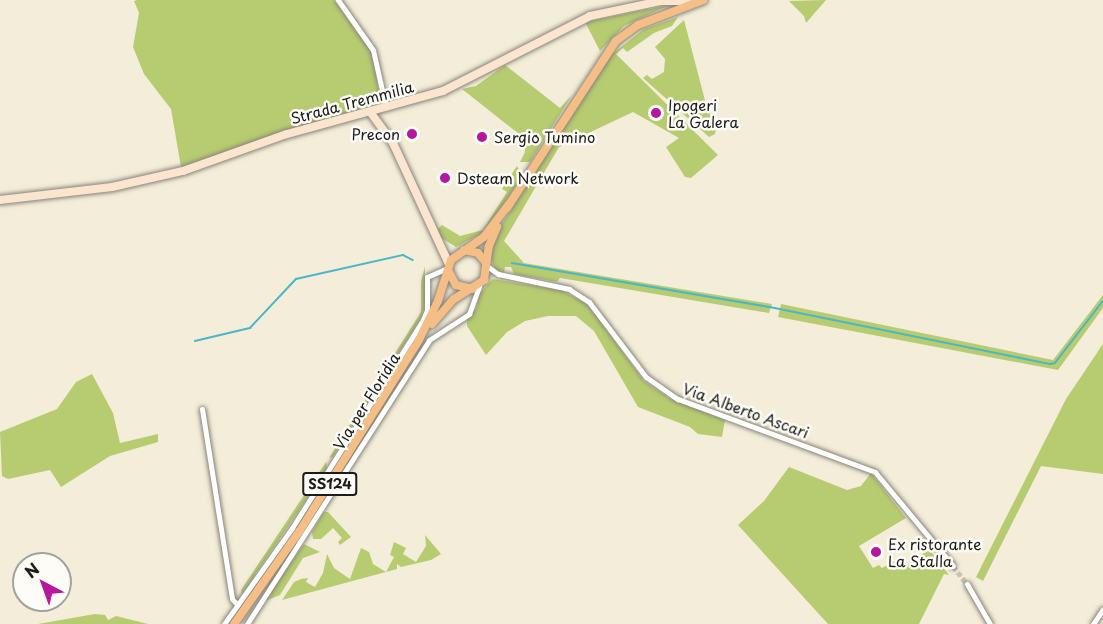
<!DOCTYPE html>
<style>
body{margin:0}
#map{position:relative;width:1103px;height:624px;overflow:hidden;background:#f3edd9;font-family:"Playpen Sans",sans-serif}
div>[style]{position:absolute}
.green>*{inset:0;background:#b7cc70}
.stream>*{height:1.5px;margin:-0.75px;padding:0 0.75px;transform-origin:0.75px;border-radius:0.75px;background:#4ab6c6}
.street-tunnel>*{height:5px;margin-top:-2.5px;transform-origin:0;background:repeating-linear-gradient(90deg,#c8c3b3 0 5px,transparent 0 7.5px)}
.roads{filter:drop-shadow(0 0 2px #88847a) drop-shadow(0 0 2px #88847a)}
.street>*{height:5px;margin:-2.5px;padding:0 2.5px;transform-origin:2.5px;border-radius:2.5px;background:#fff}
.secondary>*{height:8px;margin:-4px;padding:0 4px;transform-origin:4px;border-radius:4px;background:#fbe5cf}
.primary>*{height:8px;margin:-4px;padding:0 4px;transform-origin:4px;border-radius:4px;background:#f5be86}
.dots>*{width:16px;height:16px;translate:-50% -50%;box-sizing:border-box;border:3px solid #fdfcf7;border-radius:50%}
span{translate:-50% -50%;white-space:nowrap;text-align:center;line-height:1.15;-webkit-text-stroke:5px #fdfcf7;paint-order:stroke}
.shield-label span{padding:2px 4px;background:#fdfcf7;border:2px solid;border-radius:4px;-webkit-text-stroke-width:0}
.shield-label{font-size:14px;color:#1c1c1c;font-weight:700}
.street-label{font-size:15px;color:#1c1c1c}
.poi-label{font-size:15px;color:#1c1c1c}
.left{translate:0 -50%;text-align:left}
.right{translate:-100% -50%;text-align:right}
.north{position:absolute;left:12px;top:552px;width:60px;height:60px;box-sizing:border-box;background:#fdfcf7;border:2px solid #a3a29f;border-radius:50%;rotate:319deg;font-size:16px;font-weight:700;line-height:24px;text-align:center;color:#1c1c1c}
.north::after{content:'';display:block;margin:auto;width:21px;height:27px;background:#b5179e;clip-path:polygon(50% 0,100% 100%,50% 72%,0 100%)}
</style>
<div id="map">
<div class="green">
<div style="clip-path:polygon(137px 0,334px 0,373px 54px,380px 102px,181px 167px,171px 109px,144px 74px,133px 47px,139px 13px,134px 1px)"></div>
<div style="clip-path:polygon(826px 0,806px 23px,804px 16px,789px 1px)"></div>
<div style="clip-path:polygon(669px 5px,624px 26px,600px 51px,585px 22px)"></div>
<div style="clip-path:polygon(678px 17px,672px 26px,654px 33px,627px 52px,623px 48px,616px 54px,718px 155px,691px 178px,685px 177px,666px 147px,679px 138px,633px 112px,559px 147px,504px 241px,524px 263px,772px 304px,769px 313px,560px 278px,557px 282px,514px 274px,511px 267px,505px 267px,504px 273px,495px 269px,491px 259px,496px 233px,611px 55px,644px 29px)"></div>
<div style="clip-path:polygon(684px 20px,707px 108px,716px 126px,715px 134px,709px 137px,643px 78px,647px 75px,652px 79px,664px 72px,665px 59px,655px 47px)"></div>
<div style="clip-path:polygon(505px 65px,560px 108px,572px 95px,530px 162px,520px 162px,525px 152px,524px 138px,462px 89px,476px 86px)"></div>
<div style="clip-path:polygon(517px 166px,522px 176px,486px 231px,456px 247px,440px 237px,437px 230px,442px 225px,460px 236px,483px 230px,507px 192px,502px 189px)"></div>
<div style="clip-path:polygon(425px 266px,425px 305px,421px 318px,333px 457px,329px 458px,421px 312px,421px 282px)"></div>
<div style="clip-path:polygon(493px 279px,561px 290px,587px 304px,644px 381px,669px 398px,725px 420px,722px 437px,698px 434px,690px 427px,638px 407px,594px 331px,576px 316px,548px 316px,525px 321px,507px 332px,486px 355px,467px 326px,467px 318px,476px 309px,480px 293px)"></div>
<div style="clip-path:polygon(1103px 295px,1103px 308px,1058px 370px,778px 317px,781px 304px,1053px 360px)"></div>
<div style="clip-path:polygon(1103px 344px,1103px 474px,1041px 466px,983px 581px,976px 577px,1066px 399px)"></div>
<div style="clip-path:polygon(92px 374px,113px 413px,120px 443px,158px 434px,158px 442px,110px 456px,61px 487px,50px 470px,8px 479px,2px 476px,0 432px,57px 409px,76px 382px)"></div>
<div style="clip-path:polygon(326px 462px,327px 469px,242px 594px,241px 590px)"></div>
<div style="clip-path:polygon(789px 467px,847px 490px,861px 486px,871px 473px,906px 518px,859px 546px,873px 568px,879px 565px,882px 568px,899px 559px,907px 565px,929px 549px,949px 575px,944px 574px,919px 624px,828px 624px,738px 525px,764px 501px)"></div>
<div style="clip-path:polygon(324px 512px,328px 512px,351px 537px,340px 545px,338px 542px,342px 538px,333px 528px,321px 539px,313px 539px,312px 532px)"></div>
<div style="clip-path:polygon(425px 535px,441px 554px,431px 560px,401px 567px,397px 564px,397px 569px,282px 600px,294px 582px,301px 579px,308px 578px,306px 582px,315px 587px,323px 573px,327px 554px,334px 568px,350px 579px,361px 548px,369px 552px,373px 564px,386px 572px,394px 557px,390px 555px,394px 542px,406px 548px,403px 554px,416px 562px,426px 546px)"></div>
<div style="clip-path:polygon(304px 544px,320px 552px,303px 558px,280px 595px,263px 602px)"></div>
<div style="clip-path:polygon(95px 614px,105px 615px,108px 620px,116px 616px,148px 624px,38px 624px)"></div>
</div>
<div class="stream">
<div style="left:512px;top:263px;width:262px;rotate:9.7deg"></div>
<div style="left:770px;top:307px;width:286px;rotate:11.5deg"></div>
<div style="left:1050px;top:364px;width:5px;rotate:-11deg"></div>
<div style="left:1055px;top:363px;width:78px;rotate:-52.3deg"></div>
<div style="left:195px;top:341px;width:57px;rotate:-13.3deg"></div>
<div style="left:250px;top:328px;width:67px;rotate:-46.8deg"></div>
<div style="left:296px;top:279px;width:110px;rotate:-12.6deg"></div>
<div style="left:403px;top:255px;width:11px;rotate:27deg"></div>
</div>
<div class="street-tunnel">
<div style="left:953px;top:566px;width:23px;rotate:52deg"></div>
</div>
<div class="roads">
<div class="street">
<div style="left:338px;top:0;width:61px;rotate:55deg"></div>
<div style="left:373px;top:50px;width:59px;rotate:77.4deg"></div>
<div style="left:487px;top:266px;width:14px;rotate:36deg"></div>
<div style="left:498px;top:274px;width:73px;rotate:11.9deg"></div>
<div style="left:569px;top:289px;width:24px;rotate:33deg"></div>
<div style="left:589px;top:302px;width:94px;rotate:52.8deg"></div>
<div style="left:646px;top:377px;width:39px;rotate:35deg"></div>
<div style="left:678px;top:399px;width:210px;rotate:20.3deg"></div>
<div style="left:875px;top:472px;width:122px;rotate:50.3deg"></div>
<div style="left:202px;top:409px;width:192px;rotate:81deg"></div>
<div style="left:232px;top:599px;width:8px;rotate:45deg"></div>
<div style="left:967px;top:584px;width:46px;rotate:60.1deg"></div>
<div style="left:224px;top:624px;width:118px;rotate:-54.7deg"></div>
<div style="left:292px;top:528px;width:246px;rotate:-57.8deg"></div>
<div style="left:423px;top:320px;width:11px;rotate:-68deg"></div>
<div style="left:427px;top:310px;width:33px;rotate:-90deg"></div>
<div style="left:427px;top:277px;width:24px;rotate:-24deg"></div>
<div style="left:247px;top:624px;width:337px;rotate:-57.3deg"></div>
<div style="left:429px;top:340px;width:48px;rotate:-33deg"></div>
<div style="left:469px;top:314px;width:30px;rotate:-70deg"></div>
<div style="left:1093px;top:624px;width:18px;rotate:-56deg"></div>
</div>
<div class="secondary">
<div style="left:371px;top:113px;width:37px;rotate:54deg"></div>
<div style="left:393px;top:143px;width:133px;rotate:65.2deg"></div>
<div style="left:0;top:200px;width:113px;rotate:-6.6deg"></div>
<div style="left:112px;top:187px;width:73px;rotate:-12.7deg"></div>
<div style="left:183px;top:171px;width:110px;rotate:-19.6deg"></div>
<div style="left:287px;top:134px;width:162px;rotate:-15.4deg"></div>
<div style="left:443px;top:91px;width:165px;rotate:-27deg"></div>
<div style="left:590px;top:16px;width:73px;rotate:-11.9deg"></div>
<div style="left:661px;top:1px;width:35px"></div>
</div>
<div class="primary">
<div style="left:507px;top:208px;width:199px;rotate:-56.9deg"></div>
<div style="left:616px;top:41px;width:27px;rotate:-36deg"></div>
<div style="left:638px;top:25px;width:70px;rotate:-21deg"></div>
<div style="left:464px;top:250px;width:14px;rotate:12deg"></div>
<div style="left:478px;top:253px;width:13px;rotate:51deg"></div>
<div style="left:448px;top:270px;width:17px;rotate:62deg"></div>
<div style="left:456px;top:285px;width:17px;rotate:13deg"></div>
<div style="left:432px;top:324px;width:33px;rotate:-49deg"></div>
<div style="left:454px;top:299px;width:36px;rotate:-32deg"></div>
<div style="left:484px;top:280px;width:34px;rotate:-82deg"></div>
<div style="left:489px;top:246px;width:21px;rotate:-67deg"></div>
<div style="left:234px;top:624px;width:113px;rotate:-54.8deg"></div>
<div style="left:299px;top:532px;width:226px;rotate:-58deg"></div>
<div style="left:419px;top:340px;width:43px;rotate:-64deg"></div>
<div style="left:438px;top:301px;width:43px;rotate:-72.4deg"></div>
<div style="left:451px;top:260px;width:40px;rotate:-34.9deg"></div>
<div style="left:484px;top:237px;width:41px;rotate:-52.9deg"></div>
</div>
</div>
<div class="dots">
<div style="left:656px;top:113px;background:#b5179e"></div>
<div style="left:412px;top:134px;background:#b5179e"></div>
<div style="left:482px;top:137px;background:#b5179e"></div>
<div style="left:445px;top:178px;background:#b5179e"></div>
<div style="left:876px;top:552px;background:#b5179e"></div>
</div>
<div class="shield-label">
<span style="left:330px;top:484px">SS124</span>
</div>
<div class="street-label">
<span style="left:352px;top:102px;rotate:-15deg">Strada Tremmilia</span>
<span style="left:366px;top:401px;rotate:-58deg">Via per Floridia</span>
<span style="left:746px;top:410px;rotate:20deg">Via Alberto Ascari</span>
</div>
<div class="poi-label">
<span class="left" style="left:668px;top:113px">Ipogeri<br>La Galera</span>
<span class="right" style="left:400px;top:134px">Precon</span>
<span class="left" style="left:494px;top:137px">Sergio Tumino</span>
<span class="left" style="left:457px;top:178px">Dsteam Network</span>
<span class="left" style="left:888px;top:552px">Ex ristorante<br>La Stalla</span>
</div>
<div class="north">N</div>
</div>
